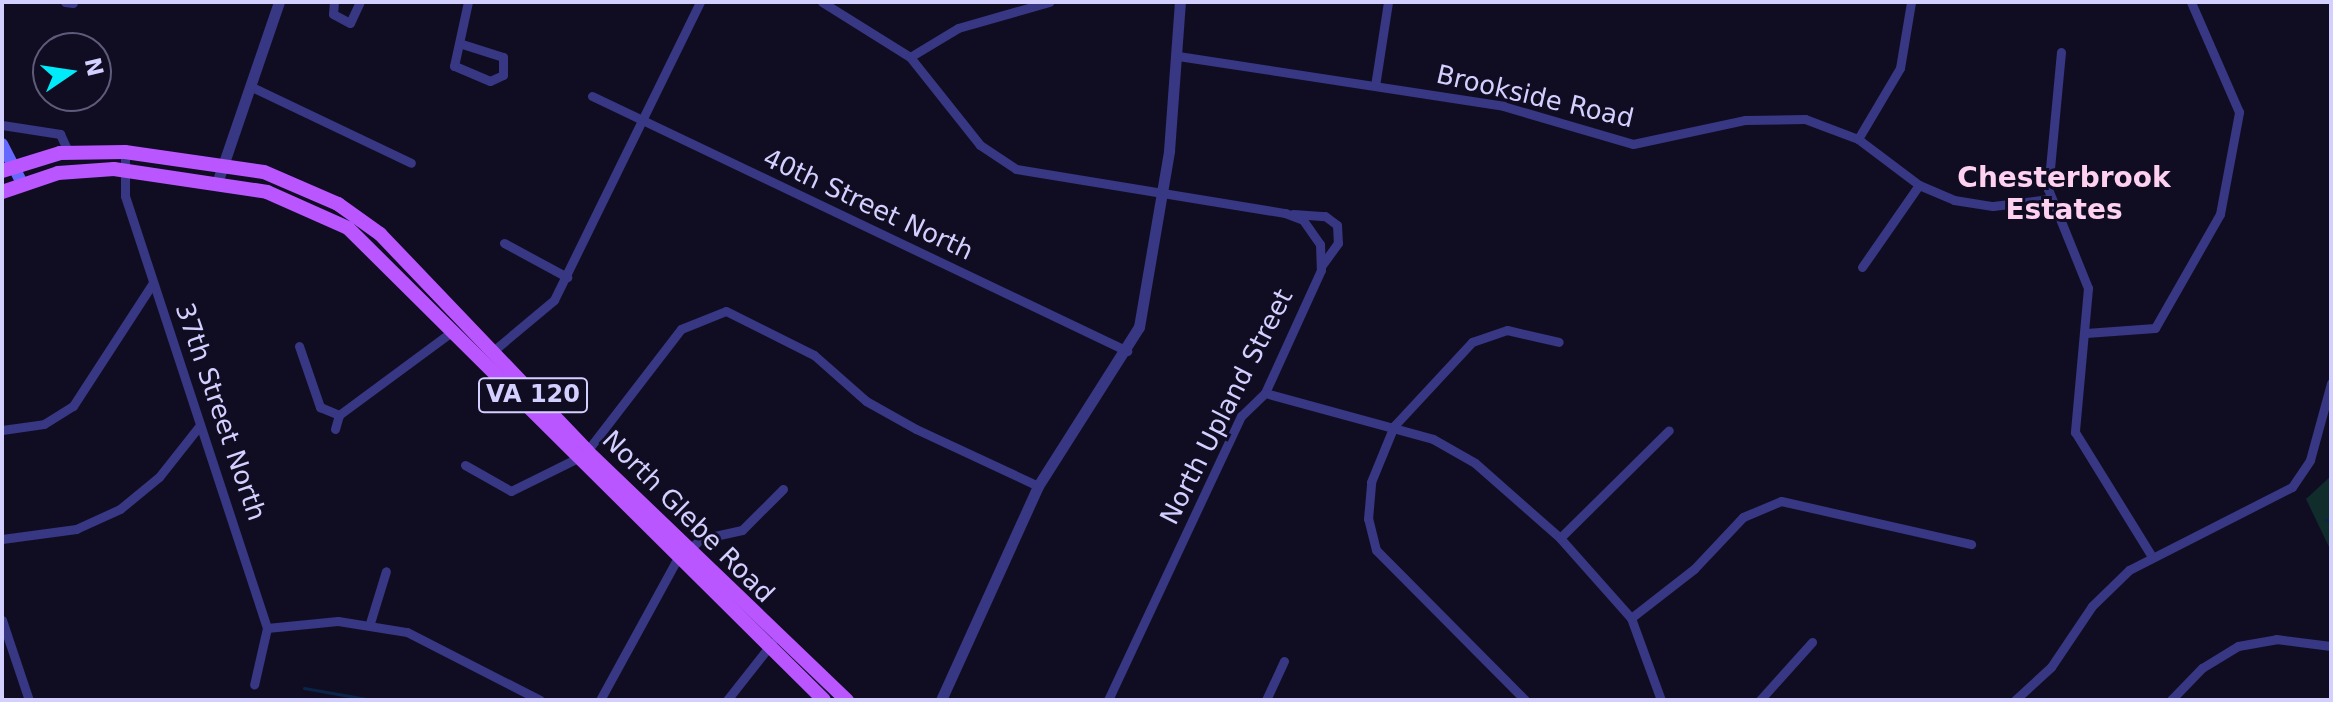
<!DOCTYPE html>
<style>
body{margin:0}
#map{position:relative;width:2333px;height:702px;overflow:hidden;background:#100d23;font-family:"DejaVu Sans",sans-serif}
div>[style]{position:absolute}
.green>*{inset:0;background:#102d2b}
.stream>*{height:3px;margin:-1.5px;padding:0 1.5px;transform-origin:1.5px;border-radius:1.5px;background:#0b2549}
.minor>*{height:9px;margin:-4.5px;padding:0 4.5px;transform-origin:4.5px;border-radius:4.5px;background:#373783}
.tertiary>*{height:11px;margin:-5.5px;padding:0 5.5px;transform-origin:5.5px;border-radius:5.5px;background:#373783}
.secondary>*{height:12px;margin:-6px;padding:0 6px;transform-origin:6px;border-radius:6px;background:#6669ff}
.primary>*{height:14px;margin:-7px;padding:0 7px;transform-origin:7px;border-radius:7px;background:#b956ff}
span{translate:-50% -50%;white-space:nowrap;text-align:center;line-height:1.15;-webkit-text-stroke:6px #100d23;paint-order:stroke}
.shield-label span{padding:2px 6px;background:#100d23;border:2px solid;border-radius:6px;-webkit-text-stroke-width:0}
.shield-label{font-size:24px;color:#d3cfff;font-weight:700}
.street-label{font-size:26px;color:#d3cfff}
.neighbourhood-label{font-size:28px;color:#ffd1f0;font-weight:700}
.frame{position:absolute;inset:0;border:4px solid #d3cfff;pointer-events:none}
.north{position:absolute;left:32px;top:32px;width:80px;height:80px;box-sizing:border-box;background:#100d23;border:2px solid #5e5b7b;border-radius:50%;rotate:77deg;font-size:22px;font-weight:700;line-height:32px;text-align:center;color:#d3cfff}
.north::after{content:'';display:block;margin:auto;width:28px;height:36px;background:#00ebfa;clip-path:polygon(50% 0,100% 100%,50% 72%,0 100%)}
</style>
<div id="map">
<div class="green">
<div style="clip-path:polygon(2331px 476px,2331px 551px,2306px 499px)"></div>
</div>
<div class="stream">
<div style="left:2325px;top:520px;width:6px"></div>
<div style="left:304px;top:688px;width:69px;rotate:10deg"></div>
</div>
<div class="minor">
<div style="left:65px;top:2px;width:8px;rotate:7deg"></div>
<div style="left:334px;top:2px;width:12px;rotate:95deg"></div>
<div style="left:333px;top:14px;width:19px;rotate:28deg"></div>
<div style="left:350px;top:23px;width:23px;rotate:-65deg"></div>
<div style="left:822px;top:2px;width:104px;rotate:32deg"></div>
<div style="left:910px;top:57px;width:112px;rotate:51.5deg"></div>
<div style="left:980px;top:145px;width:43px;rotate:33.7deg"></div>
<div style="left:1016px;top:169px;width:273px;rotate:9.3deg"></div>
<div style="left:1285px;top:213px;width:19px;rotate:21deg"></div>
<div style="left:1303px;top:220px;width:29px;rotate:55deg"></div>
<div style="left:1320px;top:244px;width:26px;rotate:88deg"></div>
<div style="left:1321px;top:270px;width:135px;rotate:114.5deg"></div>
<div style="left:1265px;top:393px;width:33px;rotate:136deg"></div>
<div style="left:1241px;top:416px;width:314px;rotate:115.1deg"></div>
<div style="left:462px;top:44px;width:43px;rotate:17.6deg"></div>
<div style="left:503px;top:57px;width:18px;rotate:90deg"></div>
<div style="left:503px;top:75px;width:14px;rotate:155deg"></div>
<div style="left:490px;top:81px;width:39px;rotate:-157deg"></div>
<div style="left:454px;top:66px;width:66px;rotate:-77.7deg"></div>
<div style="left:2061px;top:52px;width:138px;rotate:95.4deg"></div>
<div style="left:2048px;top:189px;width:107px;rotate:68deg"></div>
<div style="left:2088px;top:288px;width:145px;rotate:95.2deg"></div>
<div style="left:2075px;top:432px;width:145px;rotate:58.3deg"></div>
<div style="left:1178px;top:56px;width:329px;rotate:8.7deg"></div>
<div style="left:1503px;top:106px;width:135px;rotate:16.3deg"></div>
<div style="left:1633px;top:144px;width:115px;rotate:-12.1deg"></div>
<div style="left:1745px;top:120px;width:60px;rotate:-1deg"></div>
<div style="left:1805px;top:119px;width:57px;rotate:20.7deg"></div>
<div style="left:1858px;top:139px;width:76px;rotate:37deg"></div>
<div style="left:1919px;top:185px;width:38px;rotate:23deg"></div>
<div style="left:1954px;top:200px;width:39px;rotate:9deg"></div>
<div style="left:1993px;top:206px;width:56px;rotate:-7.1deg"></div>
<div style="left:910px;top:57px;width:56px;rotate:-31.1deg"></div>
<div style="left:958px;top:28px;width:95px;rotate:-15.9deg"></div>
<div style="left:1375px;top:86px;width:85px;rotate:-81.2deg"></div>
<div style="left:252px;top:87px;width:176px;rotate:25.5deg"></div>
<div style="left:592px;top:96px;width:593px;rotate:25.48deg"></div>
<div style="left:2px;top:125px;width:59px;rotate:8.8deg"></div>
<div style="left:60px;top:134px;width:19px;rotate:65deg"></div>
<div style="left:1858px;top:139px;width:82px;rotate:-59.4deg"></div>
<div style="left:1900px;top:68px;width:67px;rotate:-80.5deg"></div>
<div style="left:125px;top:152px;width:44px;rotate:90deg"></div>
<div style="left:125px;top:196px;width:455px;rotate:71.8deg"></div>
<div style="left:267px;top:628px;width:58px;rotate:102.8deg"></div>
<div style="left:1293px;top:214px;width:32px;rotate:4deg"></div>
<div style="left:1325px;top:216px;width:15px;rotate:37deg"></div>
<div style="left:1337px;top:225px;width:18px;rotate:87deg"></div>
<div style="left:1338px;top:243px;width:27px;rotate:126deg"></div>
<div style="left:504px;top:243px;width:72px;rotate:28.4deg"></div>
<div style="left:1862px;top:267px;width:100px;rotate:-55.2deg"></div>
<div style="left:2086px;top:333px;width:69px;rotate:-4.1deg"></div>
<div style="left:2155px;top:328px;width:131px;rotate:-60.3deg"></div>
<div style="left:2220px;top:214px;width:104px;rotate:-79.4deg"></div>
<div style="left:2239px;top:112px;width:120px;rotate:-113.6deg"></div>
<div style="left:299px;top:346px;width:65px;rotate:71deg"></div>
<div style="left:320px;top:407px;width:21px;rotate:23deg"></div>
<div style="left:339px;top:415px;width:142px;rotate:-36.4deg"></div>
<div style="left:492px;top:352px;width:81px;rotate:-40deg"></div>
<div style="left:554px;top:300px;width:332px;rotate:-63.9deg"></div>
<div style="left:1265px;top:393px;width:174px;rotate:15.3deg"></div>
<div style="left:1433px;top:439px;width:48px;rotate:29.7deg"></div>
<div style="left:1475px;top:463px;width:113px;rotate:41.4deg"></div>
<div style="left:1560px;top:538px;width:107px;rotate:48.4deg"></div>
<div style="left:1631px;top:618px;width:87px;rotate:69.9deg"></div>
<div style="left:335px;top:429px;width:15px;rotate:-74deg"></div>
<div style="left:2px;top:430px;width:42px;rotate:-8.1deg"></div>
<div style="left:44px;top:424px;width:34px;rotate:-32deg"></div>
<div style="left:73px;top:406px;width:147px;rotate:-57deg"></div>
<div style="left:465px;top:465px;width:53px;rotate:29.5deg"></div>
<div style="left:511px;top:491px;width:81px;rotate:-26.3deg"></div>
<div style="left:584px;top:455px;width:159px;rotate:-52.4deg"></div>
<div style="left:681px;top:329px;width:48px;rotate:-21.8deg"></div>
<div style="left:726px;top:311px;width:98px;rotate:26.6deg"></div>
<div style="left:814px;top:355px;width:69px;rotate:41.5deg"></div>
<div style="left:866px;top:401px;width:57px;rotate:29.2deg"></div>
<div style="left:916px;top:429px;width:135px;rotate:25deg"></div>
<div style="left:1560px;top:538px;width:153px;rotate:-44.7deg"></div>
<div style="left:2px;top:539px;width:75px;rotate:-7.7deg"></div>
<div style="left:76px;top:529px;width:48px;rotate:-24.4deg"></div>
<div style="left:120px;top:509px;width:50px;rotate:-39.4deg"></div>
<div style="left:159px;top:477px;width:66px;rotate:-51.7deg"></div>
<div style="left:1631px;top:618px;width:80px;rotate:-37.9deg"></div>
<div style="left:1694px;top:569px;width:71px;rotate:-46.7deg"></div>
<div style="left:1743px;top:517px;width:41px;rotate:-22.8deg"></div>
<div style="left:1781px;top:501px;width:195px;rotate:12.8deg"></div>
<div style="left:2px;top:620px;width:84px;rotate:71.4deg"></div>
<div style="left:370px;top:623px;width:54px;rotate:-72.9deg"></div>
<div style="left:267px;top:628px;width:71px;rotate:-5.6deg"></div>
<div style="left:338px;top:621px;width:70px;rotate:9.1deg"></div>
<div style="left:407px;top:632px;width:149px;rotate:27.1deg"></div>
<div style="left:600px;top:700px;width:156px;rotate:-61.3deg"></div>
<div style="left:675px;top:563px;width:35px;rotate:-43deg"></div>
<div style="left:701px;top:539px;width:42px;rotate:-12.4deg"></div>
<div style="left:742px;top:530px;width:58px;rotate:-45deg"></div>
<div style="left:727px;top:700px;width:73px;rotate:-51.7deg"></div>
<div style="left:1266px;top:700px;width:43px;rotate:-65.2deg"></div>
<div style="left:1525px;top:700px;width:211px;rotate:-134.8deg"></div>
<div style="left:1376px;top:550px;width:32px;rotate:-104deg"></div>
<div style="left:1368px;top:519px;width:37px;rotate:-85deg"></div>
<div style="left:1371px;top:482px;width:61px;rotate:-67.7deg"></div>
<div style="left:1394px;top:426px;width:115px;rotate:-47.1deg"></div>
<div style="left:1472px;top:342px;width:37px;rotate:-19deg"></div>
<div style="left:1507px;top:330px;width:53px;rotate:13deg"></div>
<div style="left:1760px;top:700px;width:78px;rotate:-48.1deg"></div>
<div style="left:2015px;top:700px;width:49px;rotate:-42.5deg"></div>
<div style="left:2051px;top:667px;width:73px;rotate:-56.1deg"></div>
<div style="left:2092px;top:606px;width:52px;rotate:-44.2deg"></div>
<div style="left:2129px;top:570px;width:183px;rotate:-27deg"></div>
<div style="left:2292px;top:487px;width:32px;rotate:-56deg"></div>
<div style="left:2310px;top:460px;width:80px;rotate:-74.7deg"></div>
<div style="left:2171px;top:700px;width:45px;rotate:-45.9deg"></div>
<div style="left:2202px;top:668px;width:42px;rotate:-31.4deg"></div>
<div style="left:2238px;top:646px;width:39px;rotate:-10deg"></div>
<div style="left:2276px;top:639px;width:55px;rotate:7.3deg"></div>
</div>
<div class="tertiary">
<div style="left:217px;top:183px;width:191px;rotate:-71.1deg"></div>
<div style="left:941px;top:700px;width:235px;rotate:-65.6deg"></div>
<div style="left:1038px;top:486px;width:188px;rotate:-57.6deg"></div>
<div style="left:1139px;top:327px;width:179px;rotate:-80.3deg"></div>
<div style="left:1169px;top:151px;width:149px;rotate:-85.8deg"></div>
</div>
<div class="secondary">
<div style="left:2px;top:144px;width:44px;rotate:62.9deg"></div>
</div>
<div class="primary">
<div style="left:2px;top:171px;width:61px;rotate:-17.2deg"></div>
<div style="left:60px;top:153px;width:65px;rotate:-0.9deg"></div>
<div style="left:125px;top:152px;width:140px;rotate:8.2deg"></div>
<div style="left:264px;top:172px;width:81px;rotate:23.4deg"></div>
<div style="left:338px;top:204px;width:52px;rotate:35.5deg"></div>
<div style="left:380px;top:234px;width:301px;rotate:46.3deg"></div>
<div style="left:588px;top:452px;width:359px;rotate:43.8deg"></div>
<div style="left:2px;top:192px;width:59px;rotate:-18.7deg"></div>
<div style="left:58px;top:173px;width:56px;rotate:-4.1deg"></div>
<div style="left:114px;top:169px;width:155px;rotate:8.5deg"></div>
<div style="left:267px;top:192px;width:89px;rotate:24deg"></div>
<div style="left:348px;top:228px;width:670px;rotate:44.76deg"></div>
</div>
<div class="shield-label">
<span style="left:533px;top:395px">VA 120</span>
</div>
<div class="street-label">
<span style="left:1535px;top:97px;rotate:13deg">Brookside Road</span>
<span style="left:868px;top:205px;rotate:25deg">40th Street North</span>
<span style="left:1227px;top:407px;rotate:-63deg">North Upland Street</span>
<span style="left:220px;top:412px;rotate:71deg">37th Street North</span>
<span style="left:688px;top:517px;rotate:45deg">North Glebe Road</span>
</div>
<div class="neighbourhood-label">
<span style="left:2064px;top:194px">Chesterbrook<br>Estates</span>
</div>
<div class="frame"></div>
<div class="north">N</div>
</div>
